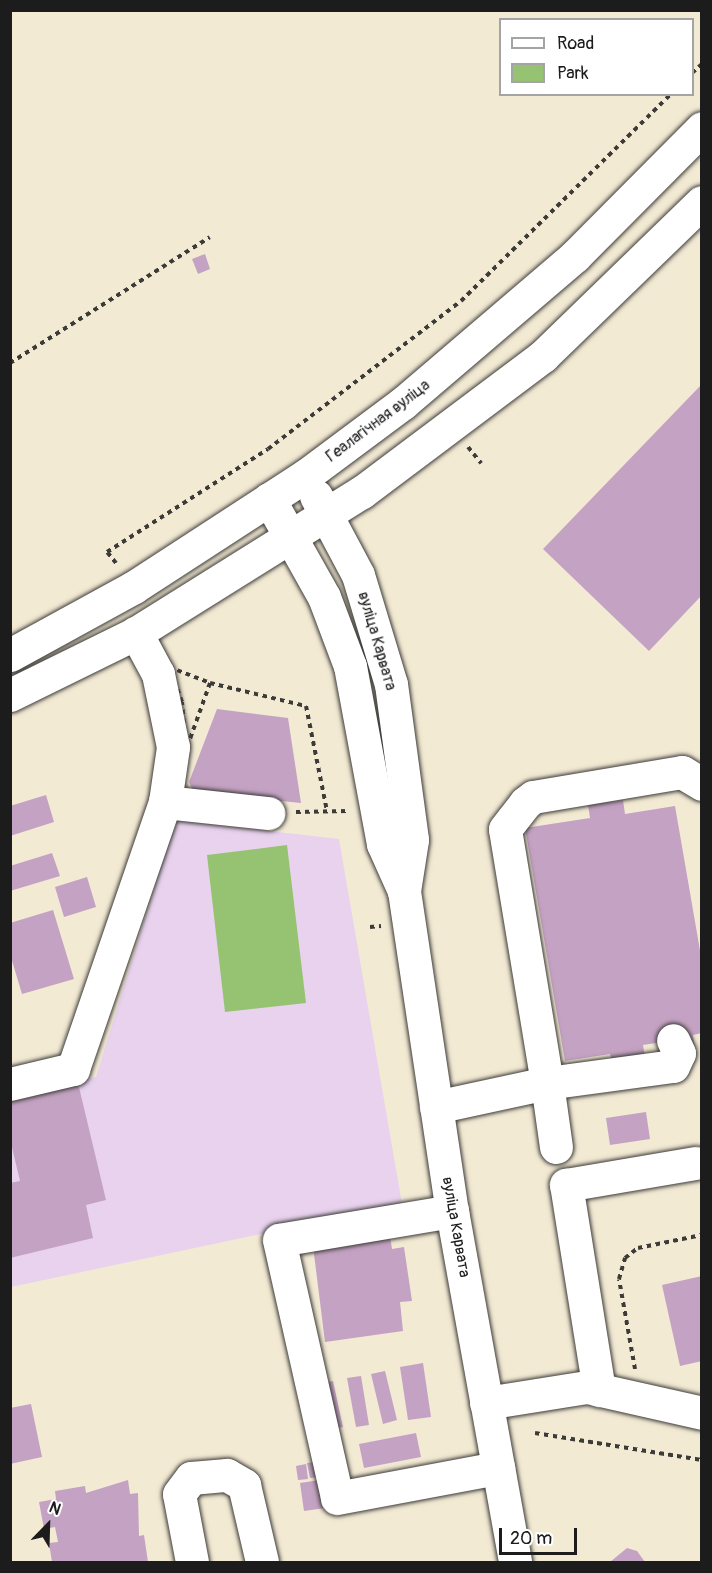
<!DOCTYPE html>
<meta charset="utf-8">
<style>
body{margin:0}
#map{position:relative;width:712px;height:1573px;overflow:hidden;background:#f3ead4;font-family:Pangolin,sans-serif}
div>[style]{position:absolute}
.built>*{inset:0;background:#e8d2ee}
.green>*{inset:0;background:#95c372}
.building>*{inset:0;background:#c4a2c3}
.path>*{height:4px;margin-top:-2px;transform-origin:0;background:repeating-linear-gradient(90deg,#3c3b38 0 4.5px,transparent 0 9px)}
.roads{filter:drop-shadow(0 0 2px #3c3b38) drop-shadow(0 0 2px #3c3b38)}
.minor>*{height:33px;margin:-16.5px;padding:0 16.5px;transform-origin:16.5px;border-radius:16.5px;background:#fff}
span{translate:-50% -50%;white-space:nowrap;text-align:center;line-height:1.15;-webkit-text-stroke:5px #fff;paint-order:stroke}
.street-label{font-size:16px;color:#1c1c1c}
.frame{position:absolute;inset:0;border:12px solid #1c1c1c;pointer-events:none}
.legend{position:absolute;left:499px;top:18px;width:195px;height:78px;box-sizing:border-box;background:#fff;border:2px solid #a4a4a4;margin:0;padding:8px 10px;list-style:none;font-size:18px;color:#1c1c1c}
.legend li{display:flex;align-items:center;gap:12px;height:30px}
.legend b{width:30px;border:2px solid #a4a4a4}
.north{position:absolute;left:18px;top:1495px;width:60px;height:60px;-webkit-text-stroke:4px #fff;paint-order:stroke;rotate:23deg;font-size:16px;font-weight:700;line-height:24px;text-align:center;color:#1c1c1c}
.north::after{content:'';display:block;margin:auto;width:21px;height:27px;background:#1c1c1c;clip-path:polygon(50% 0,100% 100%,50% 72%,0 100%)}
.scale{position:absolute;left:499px;top:1528px;width:78px;height:27px;box-sizing:border-box;border:3px solid #1c1c1c;border-top:0;padding-left:8px;font-size:18px;line-height:21px;white-space:nowrap;color:#1c1c1c;-webkit-text-stroke:4px #fff;paint-order:stroke}
</style>
<div id="map">
<div class="built">
<div style="clip-path:polygon(175px 820px,339px 839px,402px 1204px,11px 1287px,10px 1096px,96px 1077px)"></div>
</div>
<div class="green">
<div style="clip-path:polygon(287px 845px,306px 1003px,225px 1012px,207px 855px)"></div>
</div>
<div class="building">
<div style="clip-path:polygon(205px 254px,210px 269px,198px 274px,192px 259px)"></div>
<div style="clip-path:polygon(702px 384px,702px 595px,649px 651px,543px 549px)"></div>
<div style="clip-path:polygon(217px 709px,288px 718px,301px 803px,194px 792px,189px 782px)"></div>
<div style="clip-path:polygon(46px 795px,54px 822px,10px 836px,10px 806px)"></div>
<div style="clip-path:polygon(623px 800px,625px 814px,675px 806px,702px 962px,702px 1033px,693px 1035px,695px 1050px,684px 1052px,682px 1039px,643px 1045px,645px 1057px,612px 1062px,610px 1054px,565px 1061px,525px 828px,590px 818px,588px 805px)"></div>
<div style="clip-path:polygon(52px 853px,60px 876px,10px 891px,10px 866px)"></div>
<div style="clip-path:polygon(87px 877px,96px 907px,64px 917px,55px 887px)"></div>
<div style="clip-path:polygon(53px 910px,74px 979px,22px 994px,10px 954px,10px 923px)"></div>
<div style="clip-path:polygon(78px 1083px,106px 1200px,86px 1205px,93px 1238px,10px 1258px,10px 1183px,20px 1181px,10px 1139px,10px 1099px)"></div>
<div style="clip-path:polygon(646px 1112px,650px 1139px,610px 1145px,606px 1118px)"></div>
<div style="clip-path:polygon(390px 1236px,392px 1249px,404px 1247px,412px 1301px,400px 1302px,403px 1331px,325px 1342px,313px 1246px)"></div>
<div style="clip-path:polygon(702px 1276px,702px 1361px,680px 1366px,662px 1285px)"></div>
<div style="clip-path:polygon(423px 1363px,431px 1417px,408px 1420px,400px 1367px)"></div>
<div style="clip-path:polygon(385px 1371px,397px 1420px,383px 1424px,371px 1374px)"></div>
<div style="clip-path:polygon(361px 1376px,369px 1425px,356px 1427px,347px 1378px)"></div>
<div style="clip-path:polygon(333px 1381px,343px 1427px,328px 1430px,318px 1384px)"></div>
<div style="clip-path:polygon(31px 1404px,42px 1457px,10px 1464px,10px 1408px)"></div>
<div style="clip-path:polygon(416px 1433px,421px 1457px,364px 1468px,359px 1444px)"></div>
<div style="clip-path:polygon(316px 1462px,319px 1477px,310px 1478px,307px 1463px)"></div>
<div style="clip-path:polygon(306px 1464px,308px 1479px,298px 1480px,296px 1466px)"></div>
<div style="clip-path:polygon(128px 1480px,130px 1494px,138px 1493px,139px 1536px,144px 1535px,148px 1562px,52px 1562px,49px 1543px,58px 1542px,55px 1527px,44px 1529px,39px 1502px,56px 1499px,55px 1491px,85px 1486px,86px 1493px)"></div>
<div style="clip-path:polygon(320px 1480px,325px 1508px,304px 1511px,300px 1483px)"></div>
<div style="clip-path:polygon(627px 1548px,637px 1551px,645px 1562px,610px 1562px)"></div>
</div>
<div class="path">
<div style="left:692px;top:73px;width:13px;rotate:-42deg"></div>
<div style="left:10px;top:363px;width:236px;rotate:-32.2deg"></div>
<div style="left:468px;top:447px;width:21px;rotate:51deg"></div>
<div style="left:116px;top:563px;width:14px;rotate:-129deg"></div>
<div style="left:107px;top:552px;width:191px;rotate:-32.6deg"></div>
<div style="left:268px;top:449px;width:243px;rotate:-37.5deg"></div>
<div style="left:461px;top:301px;width:295px;rotate:-44.6deg"></div>
<div style="left:169px;top:667px;width:44px;rotate:21.3deg"></div>
<div style="left:210px;top:683px;width:71px;rotate:109.7deg"></div>
<div style="left:186px;top:750px;width:48px;rotate:-94.8deg"></div>
<div style="left:182px;top:702px;width:37px;rotate:-110deg"></div>
<div style="left:210px;top:683px;width:99px;rotate:13.5deg"></div>
<div style="left:306px;top:706px;width:107px;rotate:78.7deg"></div>
<div style="left:296px;top:812px;width:52px;rotate:-1.1deg"></div>
<div style="left:370px;top:927px;width:11px;rotate:-5deg"></div>
<div style="left:635px;top:1369px;width:91px;rotate:-100.1deg"></div>
<div style="left:619px;top:1279px;width:22px;rotate:-74deg"></div>
<div style="left:625px;top:1258px;width:16px;rotate:-38deg"></div>
<div style="left:638px;top:1248px;width:65px;rotate:-11.5deg"></div>
<div style="left:535px;top:1433px;width:169px;rotate:9.2deg"></div>
</div>
<div class="roads">
<div class="minor">
<div style="left:316px;top:496px;width:89px;rotate:62deg"></div>
<div style="left:358px;top:575px;width:114px;rotate:73.2deg"></div>
<div style="left:391px;top:684px;width:157px;rotate:82.3deg"></div>
<div style="left:412px;top:840px;width:52px;rotate:98.9deg"></div>
<div style="left:269px;top:499px;width:112px;rotate:60.7deg"></div>
<div style="left:324px;top:597px;width:74px;rotate:69.4deg"></div>
<div style="left:350px;top:666px;width:181px;rotate:79.5deg"></div>
<div style="left:383px;top:844px;width:51px;rotate:65.9deg"></div>
<div style="left:404px;top:891px;width:324px;rotate:81.5deg"></div>
<div style="left:452px;top:1211px;width:357px;rotate:79.8deg"></div>
<div style="left:10px;top:655px;width:141px;rotate:-28.7deg"></div>
<div style="left:134px;top:587px;width:204px;rotate:-33deg"></div>
<div style="left:305px;top:476px;width:122px;rotate:-36.7deg"></div>
<div style="left:403px;top:403px;width:226px;rotate:-40.5deg"></div>
<div style="left:575px;top:256px;width:180px;rotate:-45.2deg"></div>
<div style="left:10px;top:695px;width:140px;rotate:-26.2deg"></div>
<div style="left:136px;top:633px;width:266px;rotate:-32deg"></div>
<div style="left:362px;top:492px;width:226px;rotate:-36.9deg"></div>
<div style="left:543px;top:356px;width:221px;rotate:-44.1deg"></div>
<div style="left:165px;top:802px;width:104px;rotate:6.1deg"></div>
<div style="left:10px;top:1084px;width:65px;rotate:-13.4deg"></div>
<div style="left:73px;top:1069px;width:282px;rotate:-71deg"></div>
<div style="left:165px;top:802px;width:56px;rotate:-81.7deg"></div>
<div style="left:173px;top:747px;width:75px;rotate:-101.6deg"></div>
<div style="left:158px;top:674px;width:47px;rotate:-118.2deg"></div>
<div style="left:436px;top:1107px;width:114px;rotate:-12.2deg"></div>
<div style="left:547px;top:1083px;width:257px;rotate:-99.4deg"></div>
<div style="left:505px;top:829px;width:33px;rotate:-52deg"></div>
<div style="left:525px;top:803px;width:10px;rotate:-37deg"></div>
<div style="left:533px;top:797px;width:151px;rotate:-9.5deg"></div>
<div style="left:682px;top:772px;width:23px;rotate:31deg"></div>
<div style="left:556px;top:1147px;width:65px;rotate:-98deg"></div>
<div style="left:547px;top:1083px;width:127px;rotate:-7.7deg"></div>
<div style="left:673px;top:1066px;width:14px;rotate:-65deg"></div>
<div style="left:679px;top:1053px;width:14px;rotate:-115deg"></div>
<div style="left:452px;top:1211px;width:175px;rotate:170.5deg"></div>
<div style="left:279px;top:1240px;width:264px;rotate:77.3deg"></div>
<div style="left:337px;top:1498px;width:164px;rotate:-10.6deg"></div>
<div style="left:599px;top:1390px;width:208px;rotate:-99.1deg"></div>
<div style="left:566px;top:1185px;width:131px;rotate:-9.7deg"></div>
<div style="left:486px;top:1403px;width:102px;rotate:-9deg"></div>
<div style="left:587px;top:1387px;width:118px;rotate:12.7deg"></div>
<div style="left:192px;top:1562px;width:69px;rotate:-100.8deg"></div>
<div style="left:179px;top:1494px;width:20px;rotate:-53deg"></div>
<div style="left:191px;top:1478px;width:36px;rotate:-5deg"></div>
<div style="left:227px;top:1475px;width:20px;rotate:30deg"></div>
<div style="left:244px;top:1485px;width:79px;rotate:76.8deg"></div>
</div>
</div>
<div class="street-label">
<span style="left:378px;top:421px;rotate:-37deg">Геалагічная вуліца</span>
<span style="left:377px;top:641px;rotate:74deg">вуліца Карвата</span>
<span style="left:456px;top:1227px;rotate:80deg">вуліца Карвата</span>
</div>
<div class="frame"></div>
<ul class="legend">
<li><b style="height:8px;background:#fff"></b>Road</li>
<li><b style="height:16px;background:#95c372"></b>Park</li>
</ul>
<div class="north">N</div>
<div class="scale">20 m</div>
</div>
